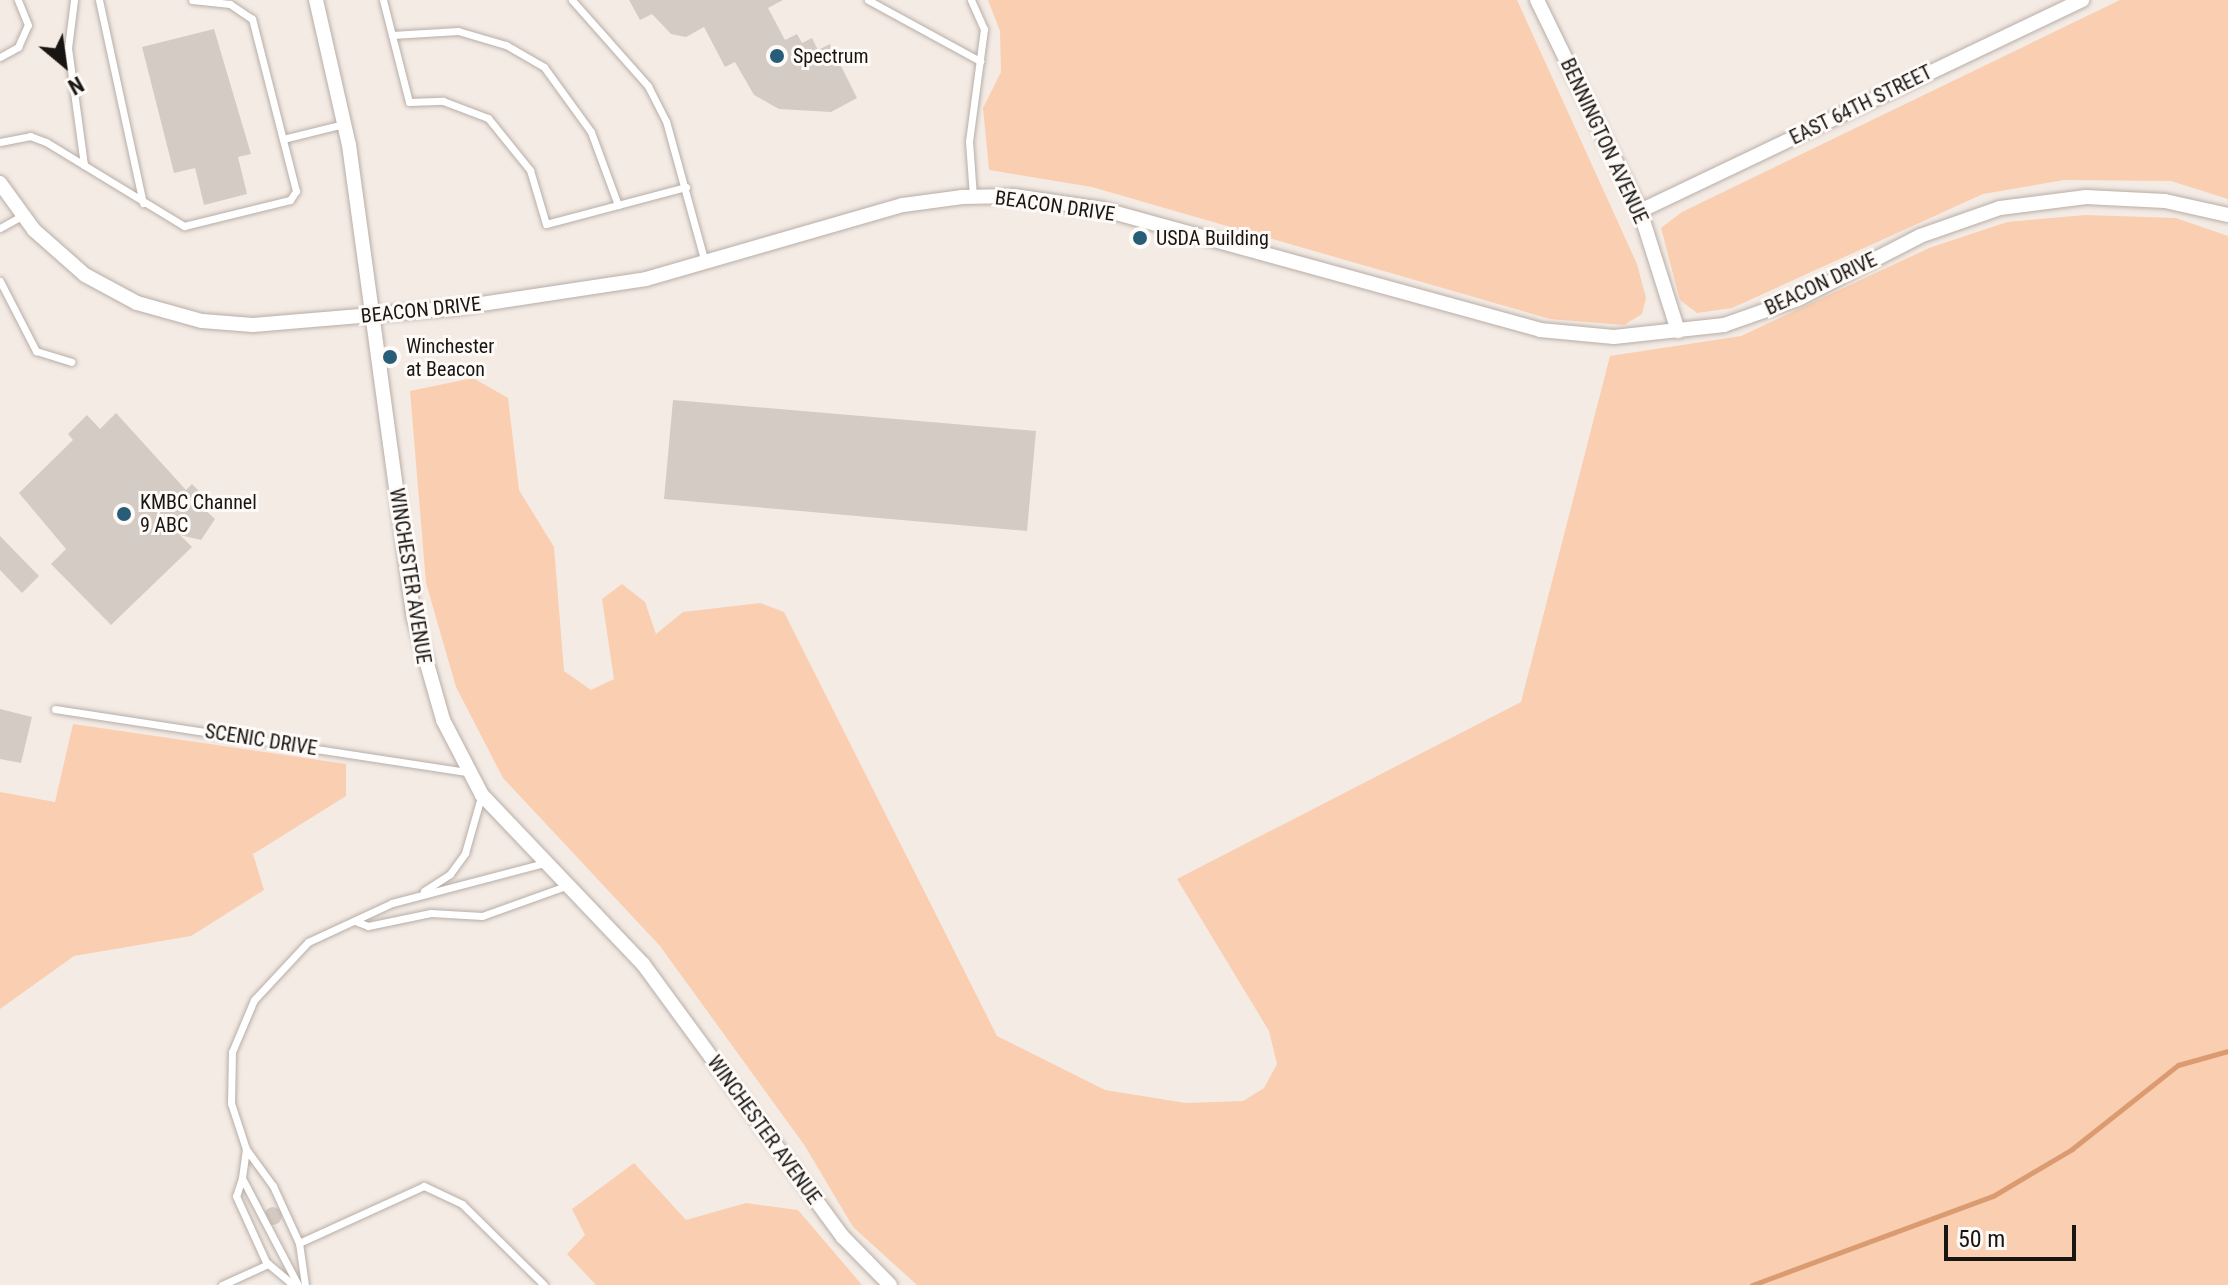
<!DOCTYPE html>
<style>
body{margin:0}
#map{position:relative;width:2228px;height:1285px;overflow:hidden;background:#f5ebe5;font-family:"Roboto Condensed",sans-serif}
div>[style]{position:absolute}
.green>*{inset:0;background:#faceb1}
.stream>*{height:5px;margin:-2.5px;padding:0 2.5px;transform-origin:2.5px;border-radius:2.5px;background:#db9b70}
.building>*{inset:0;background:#d5cbc5}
.round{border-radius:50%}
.roads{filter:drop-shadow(0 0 2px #b7aea8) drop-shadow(0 0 2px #b7aea8)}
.lane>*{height:7px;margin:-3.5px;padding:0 3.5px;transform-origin:3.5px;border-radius:3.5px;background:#fff}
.street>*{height:14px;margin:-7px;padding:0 7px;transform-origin:7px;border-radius:7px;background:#fff}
.dots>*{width:22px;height:22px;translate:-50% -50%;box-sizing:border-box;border:4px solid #fefaf7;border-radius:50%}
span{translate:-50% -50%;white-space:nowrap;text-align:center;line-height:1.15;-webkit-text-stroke:6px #fefaf7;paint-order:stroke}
.poi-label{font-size:20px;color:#181513}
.left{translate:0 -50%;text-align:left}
.street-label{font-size:20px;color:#181513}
.north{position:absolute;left:24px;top:24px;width:80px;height:80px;-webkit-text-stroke:6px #fefaf7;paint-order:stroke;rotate:151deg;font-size:22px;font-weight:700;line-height:32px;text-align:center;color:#181513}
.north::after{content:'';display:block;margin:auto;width:28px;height:36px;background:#181513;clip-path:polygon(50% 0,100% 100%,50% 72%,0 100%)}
.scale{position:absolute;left:1944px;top:1225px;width:132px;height:36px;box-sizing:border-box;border:4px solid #181513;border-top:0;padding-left:10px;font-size:24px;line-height:28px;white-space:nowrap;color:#181513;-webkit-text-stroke:6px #fefaf7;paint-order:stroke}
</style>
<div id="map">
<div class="green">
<div style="clip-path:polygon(988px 0,1517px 0,1637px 264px,1646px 298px,1642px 314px,1624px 325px,1550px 319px,1092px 187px,989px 170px,983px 108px,1001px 72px,1000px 31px)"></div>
<div style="clip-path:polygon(2120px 0,2228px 0,2228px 199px,2171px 181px,2064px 180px,1983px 194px,1732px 308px,1697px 313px,1680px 300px,1661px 228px,1682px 212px)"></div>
<div style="clip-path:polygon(2085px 215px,2176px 218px,2228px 236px,2228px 1285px,917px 1285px,853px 1227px,805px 1146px,660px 946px,503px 778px,456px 687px,426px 583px,410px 391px,473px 378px,508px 398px,519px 490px,554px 547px,564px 671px,591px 690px,614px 679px,602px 599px,622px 584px,645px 602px,656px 634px,683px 612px,760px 603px,784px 612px,997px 1036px,1105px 1090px,1186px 1103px,1243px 1101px,1264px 1088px,1277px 1064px,1269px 1031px,1177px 879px,1521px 702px,1610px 356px,1741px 336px,1929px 248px,2007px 222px)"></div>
<div style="clip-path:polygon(73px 724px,346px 764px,346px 796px,253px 854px,264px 890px,191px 936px,74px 956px,0 1009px,0 792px,55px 802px)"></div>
<div style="clip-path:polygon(634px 1163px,686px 1220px,746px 1203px,798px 1210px,862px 1285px,596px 1285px,567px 1254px,585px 1235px,572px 1209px)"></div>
</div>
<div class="stream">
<div style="left:1752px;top:1285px;width:257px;rotate:-20.3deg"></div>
<div style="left:1993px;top:1196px;width:92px;rotate:-30.7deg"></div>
<div style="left:2072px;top:1149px;width:135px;rotate:-38.4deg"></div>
<div style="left:2178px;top:1065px;width:52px;rotate:-15.6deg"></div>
</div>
<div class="building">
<div style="clip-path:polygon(629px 0,783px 0,768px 8px,785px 40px,797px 34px,802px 43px,812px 38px,818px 50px,830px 44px,857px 98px,831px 112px,779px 109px,754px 95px,735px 62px,725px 67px,704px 27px,686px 37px,671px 34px,652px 14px,640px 20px)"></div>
<div style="clip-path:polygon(214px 29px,251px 154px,238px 157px,247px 194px,204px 205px,195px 168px,174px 173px,142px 47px)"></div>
<div style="clip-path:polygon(673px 400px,1036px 431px,1027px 531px,664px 499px)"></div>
<div style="clip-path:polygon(116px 413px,186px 490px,192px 484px,210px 502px,203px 508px,215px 519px,201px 540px,180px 535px,192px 547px,111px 625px,51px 564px,66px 549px,19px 493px,73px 440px,68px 434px,87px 415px,100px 429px)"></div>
<div style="clip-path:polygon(0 536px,39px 576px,22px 593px,0 570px)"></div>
<div style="clip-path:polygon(0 709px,32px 717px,21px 763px,0 759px)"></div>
<div class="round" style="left:264px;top:1207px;width:18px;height:18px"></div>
</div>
<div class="roads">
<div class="lane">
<div style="left:74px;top:0;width:48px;rotate:97.1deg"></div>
<div style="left:68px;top:48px;width:118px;rotate:82.2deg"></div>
<div style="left:99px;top:0;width:208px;rotate:77.8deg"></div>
<div style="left:383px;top:0;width:105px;rotate:75.7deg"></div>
<div style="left:409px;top:102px;width:34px;rotate:-2deg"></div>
<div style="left:443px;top:101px;width:48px;rotate:20.7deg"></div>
<div style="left:488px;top:118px;width:67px;rotate:51.1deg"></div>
<div style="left:530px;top:170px;width:56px;rotate:73.5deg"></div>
<div style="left:546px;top:224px;width:145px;rotate:-14.8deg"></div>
<div style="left:572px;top:0;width:115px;rotate:48.5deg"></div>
<div style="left:648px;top:86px;width:39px;rotate:63deg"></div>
<div style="left:666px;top:121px;width:147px;rotate:74.6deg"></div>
<div style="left:868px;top:0;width:128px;rotate:28.6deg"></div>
<div style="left:971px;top:0;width:32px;rotate:66deg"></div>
<div style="left:984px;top:29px;width:113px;rotate:97.6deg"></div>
<div style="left:969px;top:141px;width:56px;rotate:85.9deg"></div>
<div style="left:392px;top:35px;width:66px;rotate:-3.5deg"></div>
<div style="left:458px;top:31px;width:50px;rotate:16.3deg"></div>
<div style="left:506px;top:45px;width:44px;rotate:30.1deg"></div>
<div style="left:544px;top:67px;width:80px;rotate:54.1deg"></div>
<div style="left:591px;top:132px;width:78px;rotate:69.7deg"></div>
<div style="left:0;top:57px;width:21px;rotate:-29deg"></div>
<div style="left:18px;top:47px;width:24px;rotate:-66deg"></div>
<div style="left:28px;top:25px;width:27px;rotate:-112deg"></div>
<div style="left:283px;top:139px;width:63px;rotate:-13.8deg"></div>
<div style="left:0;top:142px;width:31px;rotate:-11deg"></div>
<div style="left:30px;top:136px;width:17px;rotate:21deg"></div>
<div style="left:46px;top:142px;width:162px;rotate:31.3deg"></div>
<div style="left:184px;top:226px;width:109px;rotate:-13.8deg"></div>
<div style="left:290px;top:200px;width:11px;rotate:-56deg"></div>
<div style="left:296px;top:191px;width:178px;rotate:-104.3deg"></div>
<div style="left:252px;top:19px;width:27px;rotate:-146deg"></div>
<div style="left:230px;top:4px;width:38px;rotate:-174deg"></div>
<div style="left:0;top:228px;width:26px;rotate:-29deg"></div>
<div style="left:0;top:281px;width:79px;rotate:62.8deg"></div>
<div style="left:36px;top:351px;width:37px;rotate:17deg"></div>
<div style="left:55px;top:709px;width:416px;rotate:8.7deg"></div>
<div style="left:424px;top:891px;width:31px;rotate:-33deg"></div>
<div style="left:450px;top:874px;width:26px;rotate:-54deg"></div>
<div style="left:465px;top:853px;width:58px;rotate:-74.1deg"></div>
<div style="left:355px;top:921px;width:14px;rotate:21deg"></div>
<div style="left:368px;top:926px;width:64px;rotate:-11.7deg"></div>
<div style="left:431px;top:913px;width:51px;rotate:3.4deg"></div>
<div style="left:482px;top:916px;width:86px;rotate:-19.7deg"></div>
<div style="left:246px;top:1149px;width:29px;rotate:98deg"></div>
<div style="left:242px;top:1178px;width:121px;rotate:62.4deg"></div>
<div style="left:242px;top:1178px;width:19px;rotate:108deg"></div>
<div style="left:236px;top:1196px;width:72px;rotate:65.6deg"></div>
<div style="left:266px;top:1262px;width:35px;rotate:40deg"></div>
<div style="left:299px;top:1243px;width:137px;rotate:-24.5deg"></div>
<div style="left:424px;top:1186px;width:42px;rotate:25.3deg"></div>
<div style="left:462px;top:1204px;width:115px;rotate:44.6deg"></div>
<div style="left:222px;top:1285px;width:51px;rotate:-24.5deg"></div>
<div style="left:305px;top:1285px;width:42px;rotate:-98.1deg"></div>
<div style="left:299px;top:1243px;width:63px;rotate:-114.5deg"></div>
<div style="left:273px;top:1186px;width:46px;rotate:-126.1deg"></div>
<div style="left:246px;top:1149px;width:48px;rotate:-108.1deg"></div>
<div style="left:231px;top:1103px;width:51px;rotate:-88.9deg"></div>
<div style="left:232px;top:1052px;width:56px;rotate:-67.1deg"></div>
<div style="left:254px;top:1000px;width:79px;rotate:-47deg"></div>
<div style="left:308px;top:942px;width:93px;rotate:-24.9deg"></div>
<div style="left:392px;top:903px;width:154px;rotate:-14.7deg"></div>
</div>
<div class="street">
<div style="left:316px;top:0;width:149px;rotate:77.2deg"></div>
<div style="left:349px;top:145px;width:477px;rotate:82.2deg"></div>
<div style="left:414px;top:618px;width:106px;rotate:74.1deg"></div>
<div style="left:443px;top:720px;width:85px;rotate:62.5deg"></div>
<div style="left:482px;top:795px;width:233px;rotate:46.4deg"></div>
<div style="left:643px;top:964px;width:338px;rotate:53.8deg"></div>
<div style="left:843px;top:1237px;width:67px;rotate:45.6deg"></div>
<div style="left:1537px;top:0;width:235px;rotate:64deg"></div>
<div style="left:1640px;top:211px;width:126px;rotate:72.4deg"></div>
<div style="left:0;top:183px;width:58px;rotate:54.1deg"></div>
<div style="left:34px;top:230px;width:68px;rotate:41.4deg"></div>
<div style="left:85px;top:275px;width:59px;rotate:28.3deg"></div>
<div style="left:137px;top:303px;width:67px;rotate:15.5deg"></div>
<div style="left:202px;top:321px;width:51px;rotate:4.5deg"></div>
<div style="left:253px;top:325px;width:203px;rotate:-4.8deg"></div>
<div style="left:455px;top:308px;width:193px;rotate:-8.6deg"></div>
<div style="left:646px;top:279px;width:267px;rotate:-16.1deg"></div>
<div style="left:903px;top:205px;width:60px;rotate:-7.7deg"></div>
<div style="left:962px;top:197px;width:52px;rotate:-1.1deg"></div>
<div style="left:1014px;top:196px;width:89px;rotate:8.4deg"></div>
<div style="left:1102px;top:209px;width:454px;rotate:15.4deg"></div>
<div style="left:1540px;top:330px;width:74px;rotate:5.4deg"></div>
<div style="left:1614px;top:337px;width:111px;rotate:-6.2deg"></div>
<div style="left:1724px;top:325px;width:78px;rotate:-19.4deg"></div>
<div style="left:1798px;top:299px;width:137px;rotate:-27.3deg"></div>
<div style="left:1920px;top:236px;width:85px;rotate:-19.3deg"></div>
<div style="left:2000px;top:208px;width:87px;rotate:-7.3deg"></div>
<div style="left:2086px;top:197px;width:79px;rotate:2.9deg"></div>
<div style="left:2165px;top:201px;width:65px;rotate:12.5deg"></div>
<div style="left:1640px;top:211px;width:490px;rotate:-25.5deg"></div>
</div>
</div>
<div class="dots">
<div style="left:777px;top:56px;background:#285d79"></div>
<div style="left:1140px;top:238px;background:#285d79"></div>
<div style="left:390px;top:357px;background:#285d79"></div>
<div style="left:124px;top:514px;background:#285d79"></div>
</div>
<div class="poi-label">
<span class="left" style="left:793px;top:56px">Spectrum</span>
<span class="left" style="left:1156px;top:238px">USDA Building</span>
<span class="left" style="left:406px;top:358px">Winchester<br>at Beacon</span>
<span class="left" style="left:140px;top:514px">KMBC Channel<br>9 ABC</span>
</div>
<div class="street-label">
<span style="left:1861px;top:105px;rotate:-26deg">EAST 64TH STREET</span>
<span style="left:1604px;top:141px;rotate:65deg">BENNINGTON AVENUE</span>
<span style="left:1055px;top:206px;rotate:8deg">BEACON DRIVE</span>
<span style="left:1821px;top:284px;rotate:-25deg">BEACON DRIVE</span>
<span style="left:421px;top:310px;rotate:-6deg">BEACON DRIVE</span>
<span style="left:410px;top:576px;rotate:81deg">WINCHESTER AVENUE</span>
<span style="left:261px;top:740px;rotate:9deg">SCENIC DRIVE</span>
<span style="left:764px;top:1130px;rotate:54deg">WINCHESTER AVENUE</span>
</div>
<div class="north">N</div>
<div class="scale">50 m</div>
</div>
